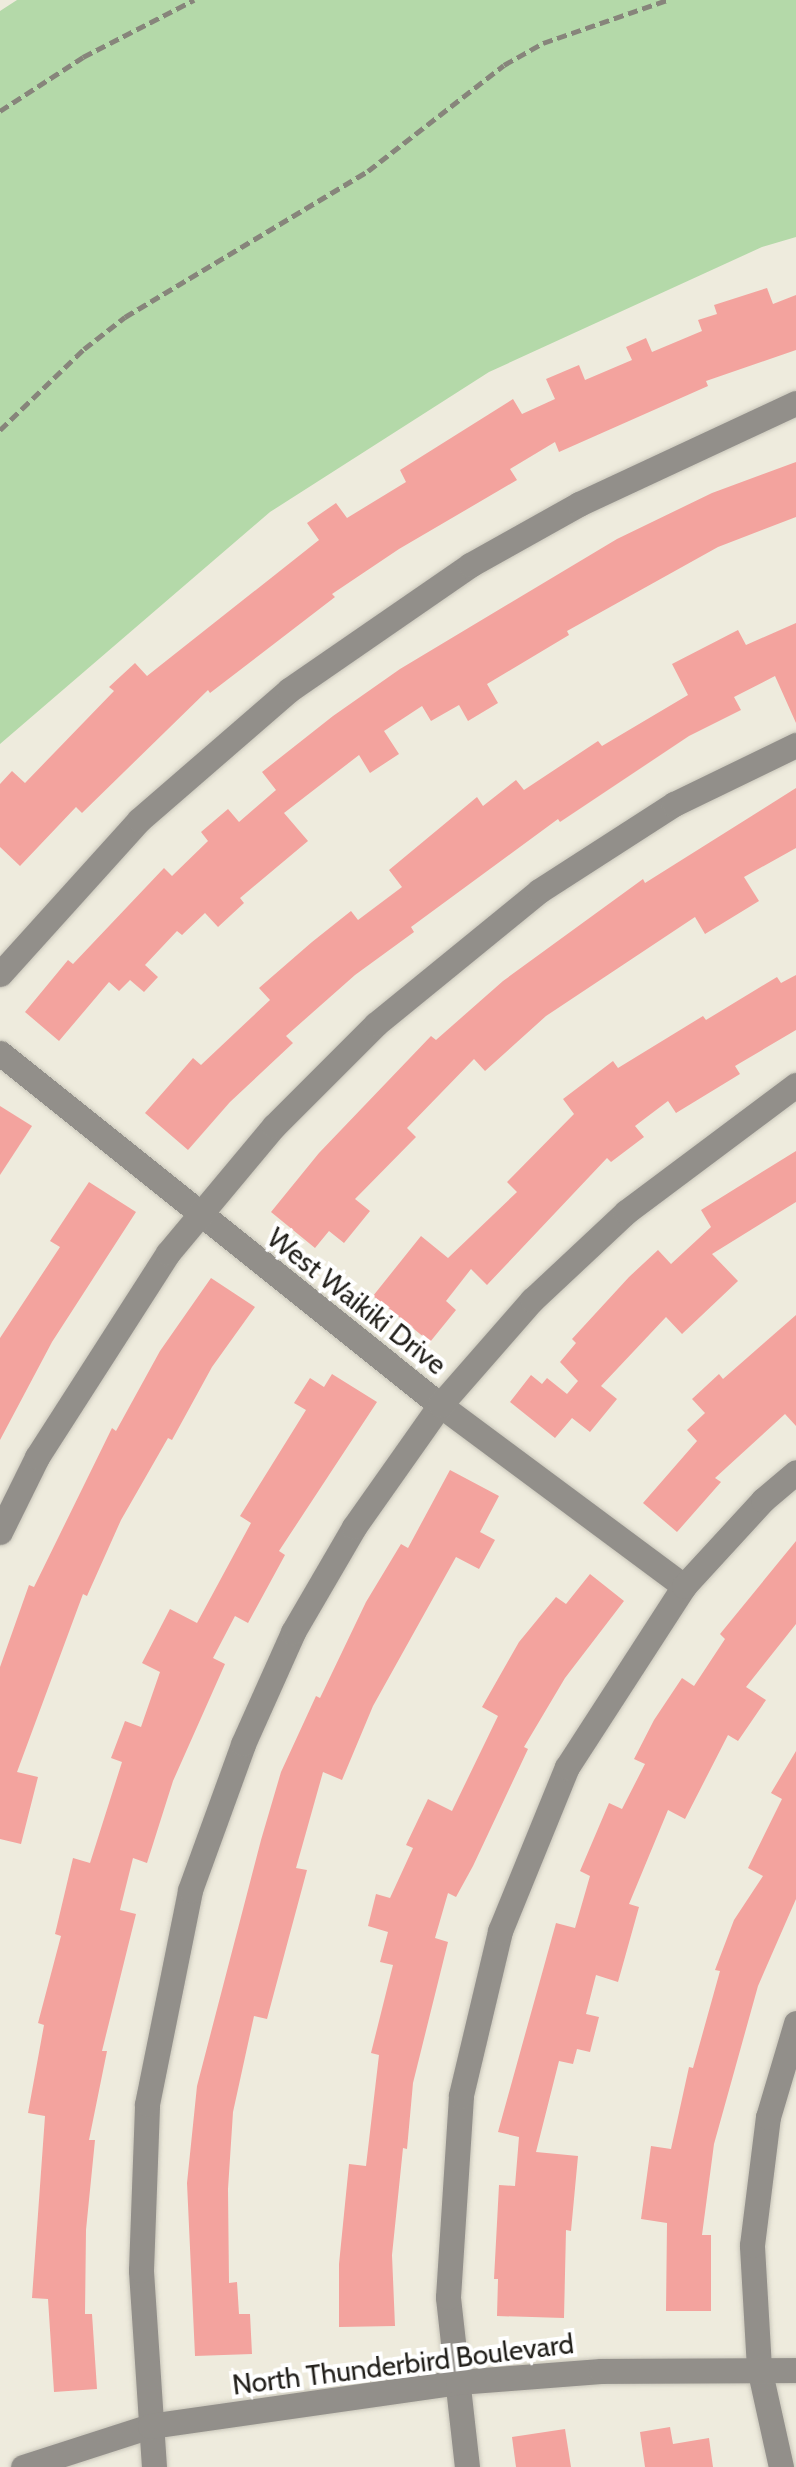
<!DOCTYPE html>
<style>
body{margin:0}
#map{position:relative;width:796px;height:2467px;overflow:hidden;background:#eeebdd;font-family:Cabin,sans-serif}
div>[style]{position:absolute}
.green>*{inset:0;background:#b4d9a9}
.building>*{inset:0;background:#f3a39e}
.path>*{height:5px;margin-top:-2.5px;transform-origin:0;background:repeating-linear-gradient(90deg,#87857b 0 10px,transparent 0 15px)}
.roads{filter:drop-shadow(0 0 2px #c9c6ba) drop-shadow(0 0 2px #c9c6ba)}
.minor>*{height:25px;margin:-12.5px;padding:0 12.5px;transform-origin:12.5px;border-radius:12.5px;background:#928f8a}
.tertiary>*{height:25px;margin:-12.5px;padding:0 12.5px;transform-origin:12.5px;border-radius:12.5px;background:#928f8a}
span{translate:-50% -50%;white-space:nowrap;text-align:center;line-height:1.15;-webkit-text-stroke:8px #fff;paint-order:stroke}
.street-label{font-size:28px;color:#211f1a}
</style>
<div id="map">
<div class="green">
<div style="clip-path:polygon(17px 0,796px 0,796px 237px,762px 247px,489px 372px,270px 512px,0 744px,0 11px)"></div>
</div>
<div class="building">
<div style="clip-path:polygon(767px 288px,773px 304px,796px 295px,796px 350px,706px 381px,708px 386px,559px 452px,555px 442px,510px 469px,517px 480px,399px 549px,332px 594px,335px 597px,210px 693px,208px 690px,82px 813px,76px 807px,20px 866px,0 847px,0 784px,12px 771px,25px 783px,114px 691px,109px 687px,135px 663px,147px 676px,319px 540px,307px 523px,336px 503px,347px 518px,406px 482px,400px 470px,513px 399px,522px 414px,555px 399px,546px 379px,579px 365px,585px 380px,632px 360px,626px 347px,646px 338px,652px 352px,702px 331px,698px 320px,717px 314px,714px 305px)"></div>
<div style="clip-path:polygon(796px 462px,796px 517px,718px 547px,567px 631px,569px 635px,487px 684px,498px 703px,468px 721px,459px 705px,431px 721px,422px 706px,384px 731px,399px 754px,370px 773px,359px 755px,284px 813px,308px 841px,240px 898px,244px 903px,218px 927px,205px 913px,182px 935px,177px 931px,145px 965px,158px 977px,144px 992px,130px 980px,119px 991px,109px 982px,59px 1041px,25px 1012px,68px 960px,73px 964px,164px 868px,172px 876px,208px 841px,201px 832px,228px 809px,239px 822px,276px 790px,262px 772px,333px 716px,400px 669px,617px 539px,712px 493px)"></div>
<div style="clip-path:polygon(796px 623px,796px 723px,775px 676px,734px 697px,741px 710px,689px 736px,560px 822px,558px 819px,411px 927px,414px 932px,355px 975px,286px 1036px,293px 1043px,230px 1102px,188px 1150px,145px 1113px,193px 1058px,201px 1065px,270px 1000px,259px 988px,312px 942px,351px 911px,358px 920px,402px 887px,389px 870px,477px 797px,483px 806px,516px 780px,524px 790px,598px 741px,602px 746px,688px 695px,672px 664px,738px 630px,746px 645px)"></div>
<div style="clip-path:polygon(796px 788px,796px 848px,744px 877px,759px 901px,705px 934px,695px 917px,546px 1016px,485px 1071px,474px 1059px,407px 1128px,416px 1137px,355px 1199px,370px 1211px,344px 1243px,329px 1231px,315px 1248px,271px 1212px,319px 1153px,431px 1036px,436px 1040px,503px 981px,643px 879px,645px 883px)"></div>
<div style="clip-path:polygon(796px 975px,796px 1030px,735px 1066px,740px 1074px,676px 1113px,668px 1101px,635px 1126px,644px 1137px,611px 1162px,607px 1158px,487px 1285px,471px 1269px,446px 1301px,456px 1310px,430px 1342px,373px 1296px,421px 1236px,448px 1258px,517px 1192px,507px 1182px,574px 1114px,563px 1099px,613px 1061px,618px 1068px,703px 1016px,706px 1020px,777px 977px,781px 983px)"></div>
<div style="clip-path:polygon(0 1106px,32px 1126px,0 1175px)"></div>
<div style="clip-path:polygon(796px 1151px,796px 1202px,712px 1254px,738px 1281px,682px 1334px,666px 1317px,601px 1386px,617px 1399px,590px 1432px,572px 1418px,555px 1438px,510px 1402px,531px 1375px,542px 1384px,547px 1378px,567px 1394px,578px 1381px,560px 1362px,576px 1343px,572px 1339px,629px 1277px,658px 1250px,671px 1264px,711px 1227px,701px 1210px)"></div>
<div style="clip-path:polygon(89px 1182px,136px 1212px,52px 1342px,0 1440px,0 1338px,60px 1247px,50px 1241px)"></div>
<div style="clip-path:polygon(211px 1278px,255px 1307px,212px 1367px,172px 1440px,168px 1438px,121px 1520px,87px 1596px,83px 1594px,17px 1772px,38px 1777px,21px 1844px,0 1839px,0 1667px,29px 1585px,34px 1587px,112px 1428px,116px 1431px,160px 1351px)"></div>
<div style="clip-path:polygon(796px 1315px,796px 1426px,785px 1414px,715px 1478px,721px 1482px,677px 1532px,643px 1503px,697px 1441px,687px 1430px,705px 1413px,692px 1399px,719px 1374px,723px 1379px)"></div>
<div style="clip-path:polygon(332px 1374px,377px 1402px,279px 1551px,285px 1555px,248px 1623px,235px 1616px,213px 1658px,225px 1664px,173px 1781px,147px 1863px,133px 1858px,120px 1910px,136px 1914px,102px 2051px,107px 2051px,89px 2140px,95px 2140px,86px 2230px,85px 2314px,92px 2314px,97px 2389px,54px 2392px,48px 2299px,32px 2298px,45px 2116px,28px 2113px,44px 2025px,38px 2023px,61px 1936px,55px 1934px,73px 1858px,90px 1863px,122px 1762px,111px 1758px,125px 1721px,141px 1727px,160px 1672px,142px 1663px,170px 1609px,197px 1623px,251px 1523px,240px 1516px,306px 1410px,294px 1403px,310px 1378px,324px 1387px)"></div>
<div style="clip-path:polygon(450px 1470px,499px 1496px,480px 1532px,495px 1540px,479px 1569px,456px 1557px,373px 1706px,342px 1780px,323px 1772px,296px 1868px,307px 1870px,289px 1937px,267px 2019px,254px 2016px,233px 2112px,228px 2189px,229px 2283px,237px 2282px,239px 2314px,250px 2314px,252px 2354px,195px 2356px,187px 2183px,197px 2086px,261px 1840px,281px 1772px,316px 1696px,320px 1698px,366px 1602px,401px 1544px,408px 1548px)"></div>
<div style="clip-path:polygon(796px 1541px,796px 1624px,746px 1687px,766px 1700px,738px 1741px,728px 1735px,685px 1819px,668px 1810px,629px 1904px,639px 1907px,618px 1982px,596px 1975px,586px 2014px,599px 2017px,590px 2052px,577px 2049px,573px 2064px,559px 2061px,536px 2152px,578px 2156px,571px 2231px,566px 2230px,564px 2318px,497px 2316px,498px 2279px,494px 2279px,499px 2185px,515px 2186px,519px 2137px,498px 2132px,556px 1923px,575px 1928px,590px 1876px,580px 1871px,609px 1803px,622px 1809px,645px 1764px,634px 1759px,654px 1720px,682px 1678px,694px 1686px,725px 1639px,720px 1634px)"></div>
<div style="clip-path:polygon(590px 1574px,624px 1601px,565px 1678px,524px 1747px,528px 1749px,473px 1866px,456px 1897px,448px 1893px,435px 1938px,448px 1942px,413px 2083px,407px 2149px,403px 2148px,392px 2255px,395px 2326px,339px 2327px,339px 2264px,349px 2164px,366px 2166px,379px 2055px,371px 2053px,393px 1965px,380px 1962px,388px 1932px,368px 1926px,376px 1894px,390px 1898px,413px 1848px,406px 1845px,428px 1799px,452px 1811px,498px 1716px,482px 1707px,519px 1642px,556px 1597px,566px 1604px)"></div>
<div style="clip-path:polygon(796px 1751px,796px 1899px,758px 1986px,714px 2144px,702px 2235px,711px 2235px,711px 2311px,666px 2311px,667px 2223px,641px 2219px,651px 2146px,671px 2149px,689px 2067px,693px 2068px,720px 1971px,715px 1970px,734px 1920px,763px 1876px,748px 1868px,782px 1799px,771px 1793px)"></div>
<div style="clip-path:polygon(670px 2427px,673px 2444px,709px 2438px,713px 2467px,645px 2467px,640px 2432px)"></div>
<div style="clip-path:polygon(565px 2429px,571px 2467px,516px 2467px,512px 2437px)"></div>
</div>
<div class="path">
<div style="left:0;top:111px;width:99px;rotate:-33deg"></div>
<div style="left:83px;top:57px;width:125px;rotate:-27.2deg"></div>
<div style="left:0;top:430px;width:117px;rotate:-44deg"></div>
<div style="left:84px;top:349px;width:52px;rotate:-38deg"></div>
<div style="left:125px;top:317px;width:283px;rotate:-31deg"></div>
<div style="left:368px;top:171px;width:172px;rotate:-37.9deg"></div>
<div style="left:504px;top:65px;width:45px;rotate:-29.4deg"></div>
<div style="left:543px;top:43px;width:131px;rotate:-19.1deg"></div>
</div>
<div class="roads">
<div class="minor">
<div style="left:0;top:974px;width:207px;rotate:-47.9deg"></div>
<div style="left:139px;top:820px;width:198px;rotate:-40.9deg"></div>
<div style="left:289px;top:690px;width:220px;rotate:-34.6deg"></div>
<div style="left:470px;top:565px;width:125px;rotate:-29.2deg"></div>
<div style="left:579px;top:504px;width:239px;rotate:-25deg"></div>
<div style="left:0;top:1053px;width:563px;rotate:38.66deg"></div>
<div style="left:440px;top:1405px;width:304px;rotate:36.6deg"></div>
<div style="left:0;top:1532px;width:84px;rotate:-63.7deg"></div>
<div style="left:37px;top:1457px;width:242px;rotate:-57.3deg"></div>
<div style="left:168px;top:1253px;width:165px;rotate:-50.2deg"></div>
<div style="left:274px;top:1126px;width:144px;rotate:-45deg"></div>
<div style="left:376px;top:1024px;width:210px;rotate:-39.2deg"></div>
<div style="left:539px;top:891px;width:161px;rotate:-32.8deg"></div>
<div style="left:674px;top:804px;width:136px;rotate:-25.8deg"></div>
<div style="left:154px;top:2467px;width:197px;rotate:-93.8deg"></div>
<div style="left:141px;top:2270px;width:166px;rotate:-87.9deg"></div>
<div style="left:147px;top:2104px;width:218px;rotate:-78.6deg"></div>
<div style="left:190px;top:1890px;width:155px;rotate:-70deg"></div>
<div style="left:243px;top:1744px;width:123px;rotate:-65.9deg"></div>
<div style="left:293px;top:1632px;width:121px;rotate:-59.8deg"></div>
<div style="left:354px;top:1527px;width:149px;rotate:-54.8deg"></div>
<div style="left:440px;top:1405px;width:140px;rotate:-48.8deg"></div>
<div style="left:532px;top:1300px;width:129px;rotate:-43.1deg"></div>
<div style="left:626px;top:1212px;width:212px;rotate:-36.8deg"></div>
<div style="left:467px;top:2467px;width:171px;rotate:-96.4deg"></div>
<div style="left:448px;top:2297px;width:202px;rotate:-86.3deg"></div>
<div style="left:461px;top:2095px;width:169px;rotate:-76.6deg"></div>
<div style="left:500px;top:1931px;width:177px;rotate:-67.8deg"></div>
<div style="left:567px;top:1767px;width:216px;rotate:-57.1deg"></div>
<div style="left:684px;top:1586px;width:117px;rotate:-47.4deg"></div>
<div style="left:763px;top:1500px;width:43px;rotate:-40.3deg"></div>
<div style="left:781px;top:2467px;width:101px;rotate:-102.5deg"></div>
<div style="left:759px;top:2368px;width:123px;rotate:-93.3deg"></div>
<div style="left:752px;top:2245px;width:129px;rotate:-82.9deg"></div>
<div style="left:768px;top:2117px;width:98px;rotate:-73.4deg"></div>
</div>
<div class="tertiary">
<div style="left:23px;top:2467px;width:133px;rotate:-17.9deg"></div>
<div style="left:150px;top:2426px;width:311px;rotate:-8.1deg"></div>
<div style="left:458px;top:2382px;width:143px;rotate:-4.4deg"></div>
<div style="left:601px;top:2371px;width:195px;rotate:-0.3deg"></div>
</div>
</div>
<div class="street-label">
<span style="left:357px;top:1301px;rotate:38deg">West Waikiki Drive</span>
<span style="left:403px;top:2364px;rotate:-7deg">North Thunderbird Boulevard</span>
</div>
</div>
